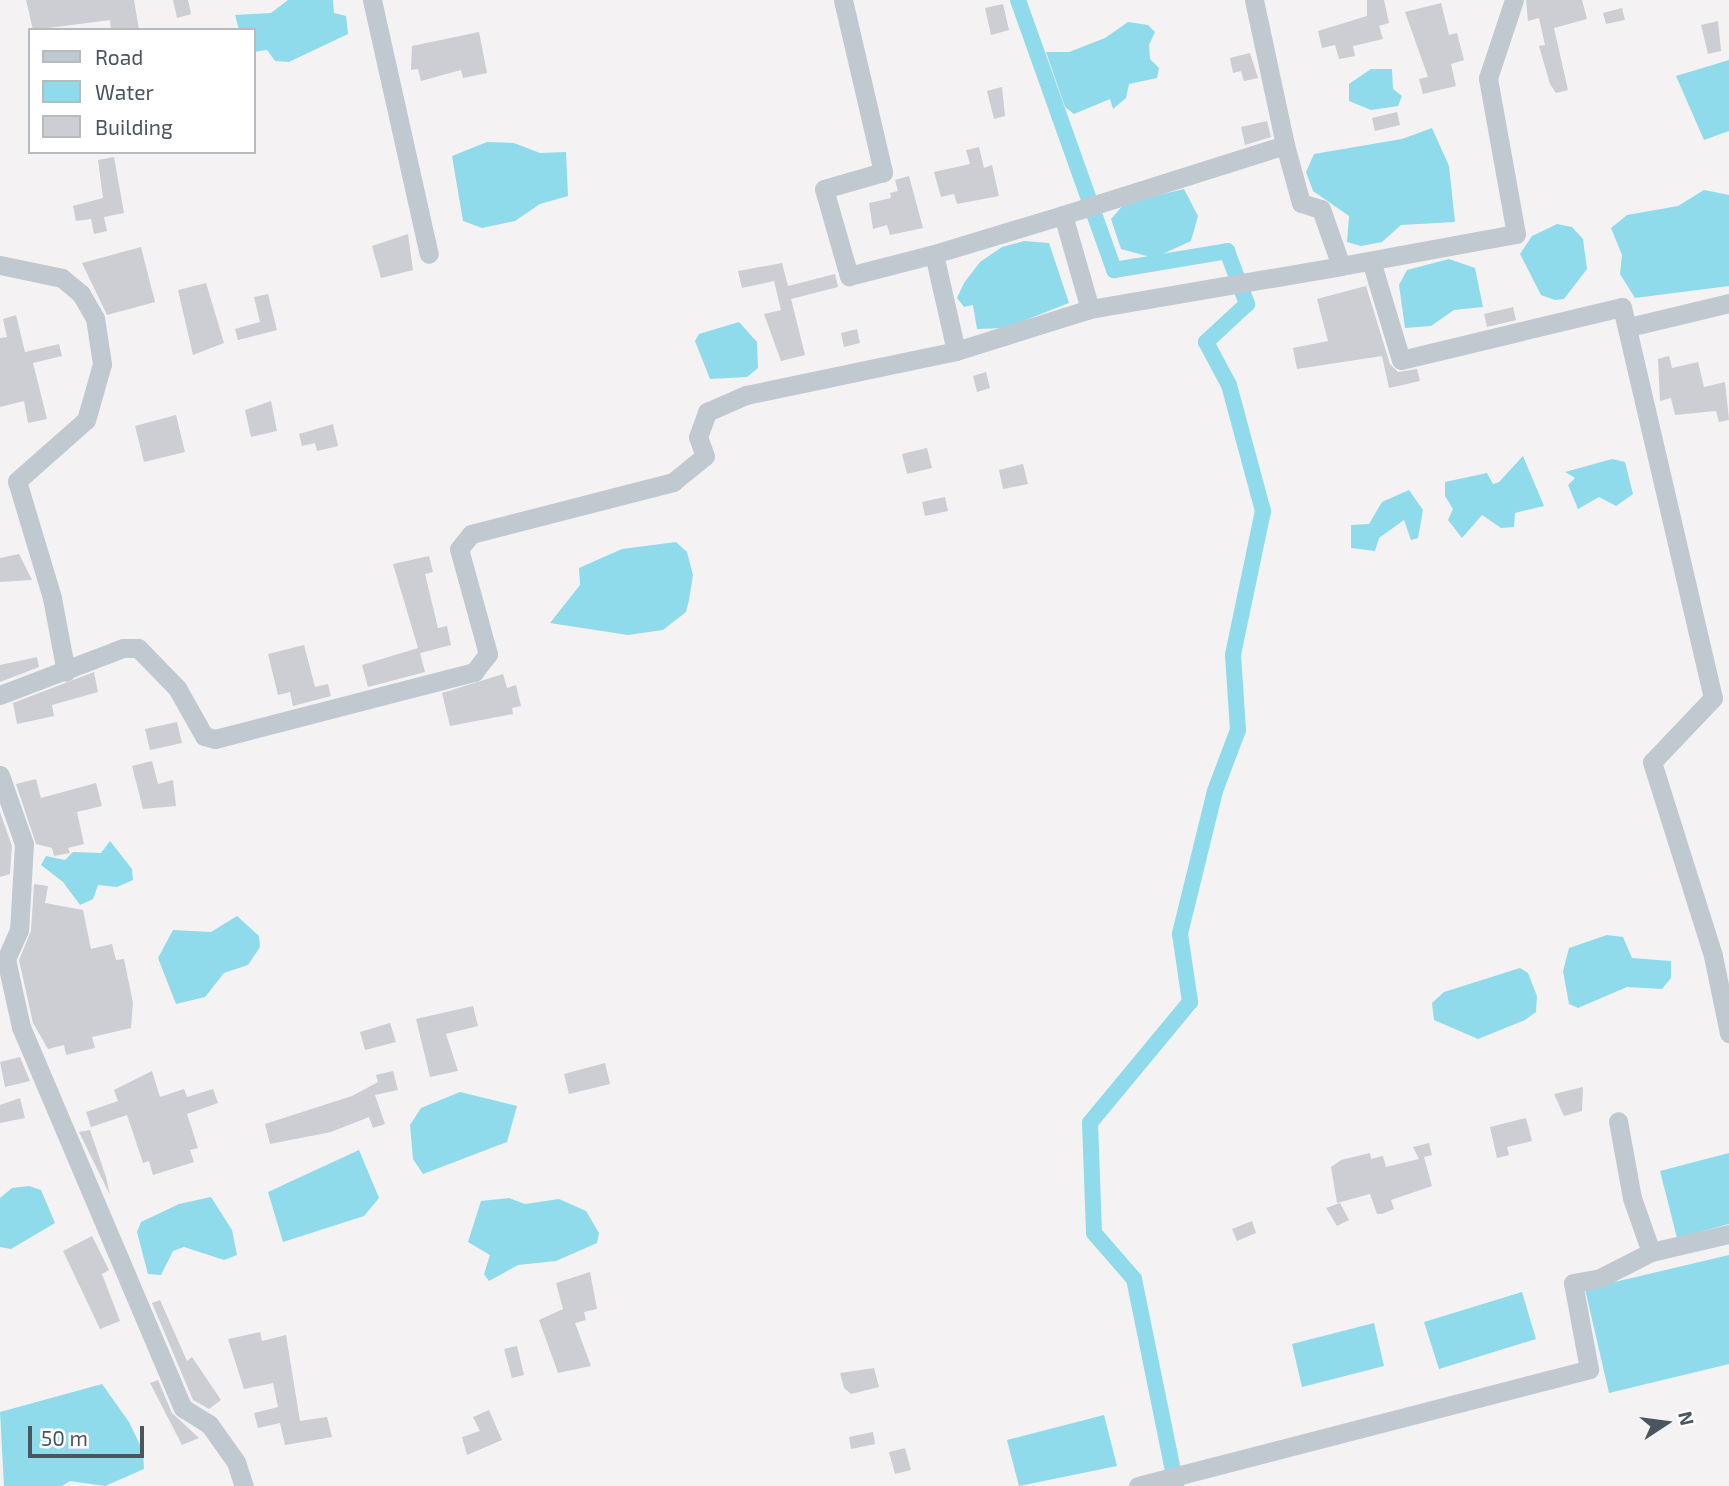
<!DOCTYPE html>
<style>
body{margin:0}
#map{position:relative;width:1729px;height:1486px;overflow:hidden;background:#f4f2f2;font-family:"Exo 2",sans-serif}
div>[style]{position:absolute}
.water>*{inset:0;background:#8fdbec}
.canal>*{height:16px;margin:-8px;padding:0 8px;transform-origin:8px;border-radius:8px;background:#8fdbec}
.building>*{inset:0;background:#ccced4}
.street>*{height:19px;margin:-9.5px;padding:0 9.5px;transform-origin:9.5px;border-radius:9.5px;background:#c0c9d0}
span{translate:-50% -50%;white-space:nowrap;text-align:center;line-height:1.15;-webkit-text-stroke:6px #fff;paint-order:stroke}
.legend{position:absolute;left:28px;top:28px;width:228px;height:126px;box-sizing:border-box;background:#fff;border:2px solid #b6bbbf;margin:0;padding:9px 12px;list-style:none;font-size:21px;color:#49555f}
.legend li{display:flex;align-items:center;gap:14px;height:35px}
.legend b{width:35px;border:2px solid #b6bbbf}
.north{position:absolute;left:1631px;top:1388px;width:70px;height:70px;-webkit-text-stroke:5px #fff;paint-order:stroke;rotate:77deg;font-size:19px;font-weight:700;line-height:28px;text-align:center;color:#49555f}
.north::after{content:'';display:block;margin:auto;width:24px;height:32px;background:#49555f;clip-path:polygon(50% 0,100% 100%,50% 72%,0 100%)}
.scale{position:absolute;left:28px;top:1426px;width:116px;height:32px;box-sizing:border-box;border:4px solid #49555f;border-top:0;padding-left:9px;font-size:21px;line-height:24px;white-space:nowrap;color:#49555f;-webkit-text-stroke:5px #fff;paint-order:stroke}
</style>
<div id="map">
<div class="water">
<div style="clip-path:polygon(288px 0,333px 0,334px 13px,346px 16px,348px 34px,289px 62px,275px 61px,267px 50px,254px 52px,254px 30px,239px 30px,235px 15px,271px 13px)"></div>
<div style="clip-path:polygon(1128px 22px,1148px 25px,1155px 32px,1149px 45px,1150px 59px,1159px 68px,1157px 78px,1129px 84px,1126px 98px,1113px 109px,1110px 99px,1074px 114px,1065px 107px,1046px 52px,1069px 52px,1105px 38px)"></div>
<div style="clip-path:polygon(1729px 60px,1729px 131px,1704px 140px,1676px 76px)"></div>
<div style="clip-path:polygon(1371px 69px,1392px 69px,1393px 89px,1402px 96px,1398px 106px,1371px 110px,1349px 101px,1349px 84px)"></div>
<div style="clip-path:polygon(1432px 128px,1449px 166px,1455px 222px,1401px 225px,1382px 242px,1361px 246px,1347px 242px,1349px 216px,1313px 191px,1306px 172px,1314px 154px,1402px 139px)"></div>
<div style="clip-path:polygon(487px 142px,514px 143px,540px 153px,566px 152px,568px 196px,540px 204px,515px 221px,482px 228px,463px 221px,452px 156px)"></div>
<div style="clip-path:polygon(1184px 189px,1198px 216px,1191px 241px,1154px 258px,1121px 249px,1111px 219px,1125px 203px)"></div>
<div style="clip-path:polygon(1704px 190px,1729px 195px,1729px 286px,1635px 298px,1620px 274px,1622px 255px,1611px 228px,1627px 215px,1678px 206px)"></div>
<div style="clip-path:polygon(1557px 224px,1572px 227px,1583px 239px,1587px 269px,1564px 299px,1555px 300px,1541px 295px,1520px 254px,1532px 236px)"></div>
<div style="clip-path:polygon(1024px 241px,1049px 243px,1069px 303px,1005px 328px,977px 329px,973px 305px,964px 307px,957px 298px,964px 283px,980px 262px,1002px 247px)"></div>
<div style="clip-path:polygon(1449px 259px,1475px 268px,1483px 307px,1454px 310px,1431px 326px,1405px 328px,1399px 285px,1407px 270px)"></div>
<div style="clip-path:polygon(739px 322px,757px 342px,758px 368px,747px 377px,710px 379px,695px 341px,699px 334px)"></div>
<div style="clip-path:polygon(1523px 456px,1544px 506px,1515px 513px,1514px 527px,1501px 528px,1482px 515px,1462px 538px,1448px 520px,1453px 509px,1445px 496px,1445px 482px,1487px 473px,1493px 484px,1499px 482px)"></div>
<div style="clip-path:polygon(1612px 459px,1625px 462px,1633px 494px,1616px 506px,1599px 497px,1578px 509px,1568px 485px,1575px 478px,1565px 472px)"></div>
<div style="clip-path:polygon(1409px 490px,1423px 510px,1418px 538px,1411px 540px,1404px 520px,1379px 538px,1375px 551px,1351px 548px,1351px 525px,1369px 524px,1382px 502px)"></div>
<div style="clip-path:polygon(676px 542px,687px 552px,693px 575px,689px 600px,686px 612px,663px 630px,628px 635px,550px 623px,580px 585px,579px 568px,622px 549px)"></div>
<div style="clip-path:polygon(110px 841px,132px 869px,133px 880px,117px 887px,98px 885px,93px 899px,80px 905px,63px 882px,41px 865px,46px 856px,65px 860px,73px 852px,101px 853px)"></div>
<div style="clip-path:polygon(237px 916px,259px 936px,260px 947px,248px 965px,224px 973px,205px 997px,176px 1004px,158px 958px,173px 930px,211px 932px)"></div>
<div style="clip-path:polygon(1607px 935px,1623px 937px,1632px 958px,1671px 961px,1671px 978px,1662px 989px,1627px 987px,1578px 1008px,1569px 1004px,1563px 971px,1569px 948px)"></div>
<div style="clip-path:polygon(1520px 968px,1528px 973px,1537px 996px,1536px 1012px,1525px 1020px,1478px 1039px,1434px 1020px,1432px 1003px,1444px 992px)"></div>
<div style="clip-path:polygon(460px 1092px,517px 1106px,507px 1142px,423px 1174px,413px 1159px,410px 1125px,421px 1108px)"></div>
<div style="clip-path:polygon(359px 1150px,379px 1198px,364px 1216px,283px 1242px,268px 1192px)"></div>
<div style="clip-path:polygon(1729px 1153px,1729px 1224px,1677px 1238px,1660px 1171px)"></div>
<div style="clip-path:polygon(29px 1186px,41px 1190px,55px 1223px,11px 1249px,0 1247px,0 1198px,12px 1188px)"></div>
<div style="clip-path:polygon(211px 1197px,232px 1230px,237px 1255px,224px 1260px,184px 1247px,173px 1251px,161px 1275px,148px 1274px,137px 1232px,141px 1222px,179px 1204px)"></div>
<div style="clip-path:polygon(509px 1198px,525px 1204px,559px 1199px,586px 1211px,599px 1233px,597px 1243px,556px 1261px,518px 1265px,489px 1281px,484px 1274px,490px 1255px,468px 1242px,481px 1201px)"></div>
<div style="clip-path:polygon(1729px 1255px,1729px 1364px,1609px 1393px,1585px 1289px)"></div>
<div style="clip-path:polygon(1522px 1292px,1536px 1339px,1439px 1369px,1424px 1322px)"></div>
<div style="clip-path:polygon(1374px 1323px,1384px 1366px,1302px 1387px,1292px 1344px)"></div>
<div style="clip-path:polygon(102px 1384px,129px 1422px,143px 1451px,144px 1469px,105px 1486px,70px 1481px,62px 1486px,4px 1486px,0 1412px)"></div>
<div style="clip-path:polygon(1104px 1415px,1117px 1466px,1019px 1486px,1007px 1440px)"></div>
</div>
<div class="canal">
<div style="left:1018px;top:0;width:287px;rotate:70.4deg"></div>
<div style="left:1114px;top:270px;width:115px;rotate:-9.5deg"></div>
<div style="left:1227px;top:251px;width:57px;rotate:69.3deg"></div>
<div style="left:1247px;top:304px;width:56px;rotate:137.2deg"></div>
<div style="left:1206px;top:342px;width:49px;rotate:61.9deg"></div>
<div style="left:1229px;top:385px;width:131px;rotate:74.9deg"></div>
<div style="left:1263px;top:511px;width:147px;rotate:101.8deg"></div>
<div style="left:1233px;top:655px;width:75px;rotate:86.2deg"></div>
<div style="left:1238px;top:730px;width:65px;rotate:110.7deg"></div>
<div style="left:1215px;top:791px;width:147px;rotate:103.8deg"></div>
<div style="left:1180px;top:934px;width:69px;rotate:81.6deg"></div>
<div style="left:1190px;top:1002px;width:157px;rotate:129.6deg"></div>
<div style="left:1090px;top:1123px;width:110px;rotate:87.9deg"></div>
<div style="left:1094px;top:1233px;width:61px;rotate:49deg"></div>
<div style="left:1134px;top:1279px;width:211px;rotate:78.5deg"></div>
</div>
<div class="building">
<div style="clip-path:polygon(26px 0,134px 0,139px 30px,111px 30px,110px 20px,33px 30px)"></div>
<div style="clip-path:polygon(173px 0,188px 0,191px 14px,177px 18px)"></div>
<div style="clip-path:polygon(1367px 0,1384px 0,1389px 23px,1379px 26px,1383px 39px,1353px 46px,1355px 56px,1339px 59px,1335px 45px,1322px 48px,1318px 31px,1367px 16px)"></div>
<div style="clip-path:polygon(1526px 0,1582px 0,1587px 19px,1554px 28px,1568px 90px,1556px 93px,1550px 84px,1539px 46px,1545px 45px,1539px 18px,1528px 21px)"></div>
<div style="clip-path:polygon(1441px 3px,1449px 35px,1457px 33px,1464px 60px,1451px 64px,1456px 86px,1423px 94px,1419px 79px,1428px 77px,1405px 12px)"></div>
<div style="clip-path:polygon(1003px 4px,1009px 30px,991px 35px,985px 8px)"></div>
<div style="clip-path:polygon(1622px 8px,1625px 20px,1606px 24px,1603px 13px)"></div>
<div style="clip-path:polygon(1718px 21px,1721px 51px,1708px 54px,1701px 25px)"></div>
<div style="clip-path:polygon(479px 32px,487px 73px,463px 78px,461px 70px,421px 81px,418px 69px,411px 70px,412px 46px)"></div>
<div style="clip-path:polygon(1250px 53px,1258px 78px,1244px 81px,1241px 71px,1233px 73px,1230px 58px)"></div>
<div style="clip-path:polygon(1002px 87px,1005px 116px,994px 119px,987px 91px)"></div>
<div style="clip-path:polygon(1397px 112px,1400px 125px,1375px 131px,1372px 118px)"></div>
<div style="clip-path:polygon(1267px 121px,1271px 137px,1245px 145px,1241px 127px)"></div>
<div style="clip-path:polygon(979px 147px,984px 168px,992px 165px,999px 196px,957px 204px,954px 194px,941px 197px,934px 172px,970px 164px,966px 150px)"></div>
<div style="clip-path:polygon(114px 157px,124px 213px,104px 217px,107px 231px,94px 234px,91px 219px,76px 221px,73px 206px,103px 198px,98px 160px)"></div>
<div style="clip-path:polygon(909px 176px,923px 228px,890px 235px,887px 225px,873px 229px,869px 203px,891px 198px,890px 193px,898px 191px,895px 180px)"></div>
<div style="clip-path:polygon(408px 234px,413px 270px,381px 278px,372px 246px)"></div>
<div style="clip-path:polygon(141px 247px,155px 302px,107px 315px,82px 263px)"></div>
<div style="clip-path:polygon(782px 263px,788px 286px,835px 274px,838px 287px,791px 299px,805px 355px,781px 361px,764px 314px,781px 310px,774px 281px,742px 288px,738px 271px)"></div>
<div style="clip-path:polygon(206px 283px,224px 343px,193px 355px,178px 290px)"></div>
<div style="clip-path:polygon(1366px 286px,1390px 364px,1398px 372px,1417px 369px,1420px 381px,1389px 388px,1382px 356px,1297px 369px,1293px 348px,1328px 341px,1317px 299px)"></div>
<div style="clip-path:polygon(268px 294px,277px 330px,238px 340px,235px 329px,260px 322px,254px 297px)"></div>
<div style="clip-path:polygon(1513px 307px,1516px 320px,1487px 327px,1484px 314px)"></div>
<div style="clip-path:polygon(16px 315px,25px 352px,59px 344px,62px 356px,33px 363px,47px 419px,28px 423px,24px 401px,0 407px,0 338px,7px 337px,3px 319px)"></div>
<div style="clip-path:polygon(857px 329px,860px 343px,844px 347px,841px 333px)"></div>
<div style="clip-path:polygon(1669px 356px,1672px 368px,1698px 362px,1704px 387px,1725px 382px,1729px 420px,1719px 422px,1716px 411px,1675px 415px,1671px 398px,1660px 401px,1658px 359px)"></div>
<div style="clip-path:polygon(986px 372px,990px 388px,977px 392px,973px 376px)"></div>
<div style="clip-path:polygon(271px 401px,277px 431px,251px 437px,245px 410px)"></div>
<div style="clip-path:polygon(176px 415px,185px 452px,144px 462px,135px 426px)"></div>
<div style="clip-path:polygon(333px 424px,338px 446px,317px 451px,315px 443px,302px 446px,299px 434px)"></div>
<div style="clip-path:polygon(927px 448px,932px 468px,907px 474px,902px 454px)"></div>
<div style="clip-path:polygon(1023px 464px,1028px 484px,1003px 489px,999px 470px)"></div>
<div style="clip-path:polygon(945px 497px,948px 511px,925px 516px,922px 502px)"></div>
<div style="clip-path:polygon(19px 554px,32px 580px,0 582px,0 558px)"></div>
<div style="clip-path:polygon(429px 556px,433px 572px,425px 574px,438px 628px,447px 626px,451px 645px,420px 653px,425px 672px,368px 687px,362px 665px,418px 648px,393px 564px)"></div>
<div style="clip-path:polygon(304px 645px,315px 687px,328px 684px,331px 696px,293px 706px,290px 692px,278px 695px,268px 654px)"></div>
<div style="clip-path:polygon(37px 657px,39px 667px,0 682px,0 665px)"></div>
<div style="clip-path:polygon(94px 672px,98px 692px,52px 705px,54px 716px,17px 724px,13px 703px)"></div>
<div style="clip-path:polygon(503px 674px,507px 688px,516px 685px,521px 706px,512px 708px,513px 714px,450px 726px,442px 693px)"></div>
<div style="clip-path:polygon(177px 722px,182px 743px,150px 750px,145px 729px)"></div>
<div style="clip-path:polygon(152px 761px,158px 784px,173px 780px,176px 806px,143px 809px,132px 766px)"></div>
<div style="clip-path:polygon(36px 779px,41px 798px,96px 783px,102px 806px,77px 812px,84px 844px,68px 848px,70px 853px,54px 856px,52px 848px,36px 844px,16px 784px)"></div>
<div style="clip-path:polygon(0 812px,12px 846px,10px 874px,0 877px)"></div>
<div style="clip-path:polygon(34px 884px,48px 886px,45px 903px,83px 910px,91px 949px,112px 944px,116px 960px,124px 959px,133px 1003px,131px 1028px,92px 1037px,95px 1048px,66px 1055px,64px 1045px,48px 1049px,33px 1023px,19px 960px,31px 931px)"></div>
<div style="clip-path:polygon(473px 1006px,478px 1026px,446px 1034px,458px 1071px,430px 1077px,416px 1019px)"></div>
<div style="clip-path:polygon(390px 1023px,396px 1042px,365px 1050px,360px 1032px)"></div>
<div style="clip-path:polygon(20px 1057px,30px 1081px,5px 1087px,0 1062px)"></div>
<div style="clip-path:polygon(605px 1063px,610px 1084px,569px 1094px,564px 1074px)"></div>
<div style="clip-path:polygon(152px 1071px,160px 1097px,184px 1089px,187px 1097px,213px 1089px,218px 1103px,187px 1114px,198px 1148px,190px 1150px,194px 1162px,153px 1175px,149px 1161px,143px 1163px,127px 1115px,91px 1127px,86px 1112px,118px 1101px,114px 1090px)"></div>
<div style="clip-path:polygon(393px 1071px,398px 1090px,375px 1095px,385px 1124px,373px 1128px,369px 1117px,331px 1132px,270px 1144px,265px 1124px,352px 1096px,378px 1082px,376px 1075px)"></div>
<div style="clip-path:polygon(1583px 1087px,1582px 1111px,1564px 1116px,1554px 1094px)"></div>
<div style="clip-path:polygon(20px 1098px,25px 1118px,0 1123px,0 1105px)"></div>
<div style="clip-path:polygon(1526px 1118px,1532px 1141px,1507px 1147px,1509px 1155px,1497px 1158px,1490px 1127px)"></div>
<div style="clip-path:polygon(90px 1130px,106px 1177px,110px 1195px,79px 1132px)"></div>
<div style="clip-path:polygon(1429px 1143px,1432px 1155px,1424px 1157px,1432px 1186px,1391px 1200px,1394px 1209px,1382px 1214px,1377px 1214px,1370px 1194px,1337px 1203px,1331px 1167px,1341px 1160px,1370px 1153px,1371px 1159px,1383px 1156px,1386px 1167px,1419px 1159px,1413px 1147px)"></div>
<div style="clip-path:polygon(1340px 1203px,1349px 1220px,1337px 1226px,1326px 1208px)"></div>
<div style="clip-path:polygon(1252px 1221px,1256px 1233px,1237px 1241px,1232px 1229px)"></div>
<div style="clip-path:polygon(92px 1236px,109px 1270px,102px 1274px,120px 1321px,100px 1329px,63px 1251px)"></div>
<div style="clip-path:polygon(590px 1272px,597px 1309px,584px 1312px,586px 1320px,575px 1323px,591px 1366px,558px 1373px,539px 1320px,563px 1309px,556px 1283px)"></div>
<div style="clip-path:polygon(160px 1300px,187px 1361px,192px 1357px,221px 1400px,209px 1409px,193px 1400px,152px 1303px)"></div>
<div style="clip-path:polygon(260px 1332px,262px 1341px,286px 1335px,300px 1421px,327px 1417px,332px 1437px,285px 1445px,280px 1423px,258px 1428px,254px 1413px,278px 1407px,273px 1383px,244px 1389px,228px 1339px)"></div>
<div style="clip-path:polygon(517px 1346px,524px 1375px,512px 1378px,504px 1349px)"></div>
<div style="clip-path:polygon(874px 1368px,879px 1387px,851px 1394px,844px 1388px,840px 1373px)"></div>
<div style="clip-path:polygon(158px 1380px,172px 1413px,199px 1438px,182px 1445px,150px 1383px)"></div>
<div style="clip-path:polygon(489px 1410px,502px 1440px,467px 1455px,462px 1437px,480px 1431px,473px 1417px)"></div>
<div style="clip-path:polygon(873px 1432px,875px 1444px,851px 1449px,849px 1437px)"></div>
<div style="clip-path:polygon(905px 1448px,911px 1470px,895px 1474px,889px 1452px)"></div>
</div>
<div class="street">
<div style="left:372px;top:0;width:260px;rotate:77.4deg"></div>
<div style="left:843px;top:0;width:177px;rotate:76.9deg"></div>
<div style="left:883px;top:172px;width:61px;rotate:163.9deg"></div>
<div style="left:824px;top:189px;width:91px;rotate:74deg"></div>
<div style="left:849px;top:276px;width:88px;rotate:-14.5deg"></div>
<div style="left:1254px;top:0;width:148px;rotate:77.9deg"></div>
<div style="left:1063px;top:215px;width:233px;rotate:-17.5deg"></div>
<div style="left:1285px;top:145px;width:60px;rotate:74.6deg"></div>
<div style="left:1301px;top:203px;width:21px;rotate:17deg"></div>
<div style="left:1321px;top:209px;width:60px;rotate:70.7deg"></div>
<div style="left:1341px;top:266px;width:178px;rotate:-10.4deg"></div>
<div style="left:1516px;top:234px;width:158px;rotate:-100.2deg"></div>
<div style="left:1488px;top:78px;width:82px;rotate:-71.6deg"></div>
<div style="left:1372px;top:264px;width:100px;rotate:73.2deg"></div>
<div style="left:1401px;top:360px;width:227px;rotate:-13.5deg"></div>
<div style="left:1622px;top:307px;width:401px;rotate:76.9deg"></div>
<div style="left:1713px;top:698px;width:88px;rotate:133.6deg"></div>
<div style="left:1652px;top:762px;width:203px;rotate:72.5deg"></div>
<div style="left:1713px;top:956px;width:79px;rotate:78.3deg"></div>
<div style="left:0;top:265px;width:63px;rotate:11.8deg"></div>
<div style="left:62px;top:278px;width:25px;rotate:40deg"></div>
<div style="left:81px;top:294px;width:28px;rotate:60deg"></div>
<div style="left:95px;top:318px;width:47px;rotate:81.3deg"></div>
<div style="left:102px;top:364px;width:58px;rotate:105.9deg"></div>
<div style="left:86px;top:420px;width:92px;rotate:138.5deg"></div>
<div style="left:17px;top:481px;width:122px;rotate:73.3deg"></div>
<div style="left:52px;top:598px;width:75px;rotate:79.3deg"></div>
<div style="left:1629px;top:327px;width:103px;rotate:-13.5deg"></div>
<div style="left:956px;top:351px;width:99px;rotate:-102.8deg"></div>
<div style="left:934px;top:254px;width:135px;rotate:-16.8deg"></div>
<div style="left:1063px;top:215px;width:98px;rotate:74deg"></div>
<div style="left:1090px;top:309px;width:255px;rotate:-9.7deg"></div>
<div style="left:0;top:695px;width:132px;rotate:-20.9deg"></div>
<div style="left:123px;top:648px;width:15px"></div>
<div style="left:138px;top:648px;width:56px;rotate:45.7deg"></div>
<div style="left:177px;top:688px;width:55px;rotate:60.6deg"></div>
<div style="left:204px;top:736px;width:11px;rotate:15deg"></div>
<div style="left:215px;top:739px;width:268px;rotate:-14.5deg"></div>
<div style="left:474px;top:672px;width:23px;rotate:-52deg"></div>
<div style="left:488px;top:654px;width:109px;rotate:-105.4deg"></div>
<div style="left:459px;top:549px;width:19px;rotate:-51deg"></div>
<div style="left:471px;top:534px;width:209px;rotate:-14.4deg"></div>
<div style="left:673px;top:482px;width:41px;rotate:-39.1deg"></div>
<div style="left:705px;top:456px;width:20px;rotate:-110deg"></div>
<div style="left:698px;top:437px;width:27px;rotate:-70deg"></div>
<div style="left:707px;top:412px;width:43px;rotate:-23.6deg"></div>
<div style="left:746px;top:395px;width:215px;rotate:-11.8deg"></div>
<div style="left:956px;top:351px;width:140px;rotate:-17.4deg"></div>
<div style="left:0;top:775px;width:73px;rotate:70.8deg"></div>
<div style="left:24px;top:844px;width:86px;rotate:93.3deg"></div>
<div style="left:19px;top:930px;width:32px;rotate:114deg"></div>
<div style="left:6px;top:959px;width:70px;rotate:77.6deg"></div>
<div style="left:21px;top:1027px;width:414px;rotate:67deg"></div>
<div style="left:183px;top:1408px;width:31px;rotate:32deg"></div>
<div style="left:209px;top:1424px;width:47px;rotate:54.6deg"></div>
<div style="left:236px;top:1462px;width:25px;rotate:72deg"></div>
<div style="left:1651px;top:1252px;width:80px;rotate:-13deg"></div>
<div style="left:1138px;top:1486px;width:466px;rotate:-14.5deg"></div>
<div style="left:1589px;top:1369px;width:87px;rotate:-100.5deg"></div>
<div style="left:1573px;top:1283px;width:27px;rotate:-10deg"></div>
<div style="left:1600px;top:1278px;width:57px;rotate:-27deg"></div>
<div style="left:1651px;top:1252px;width:57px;rotate:-109.4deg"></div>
<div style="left:1632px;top:1198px;width:78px;rotate:-100.3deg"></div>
</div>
<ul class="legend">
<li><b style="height:9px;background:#c0c9d0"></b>Road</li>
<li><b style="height:19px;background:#8fdbec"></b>Water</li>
<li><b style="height:19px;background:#ccced4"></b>Building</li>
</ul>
<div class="north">N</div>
<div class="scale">50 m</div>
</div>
